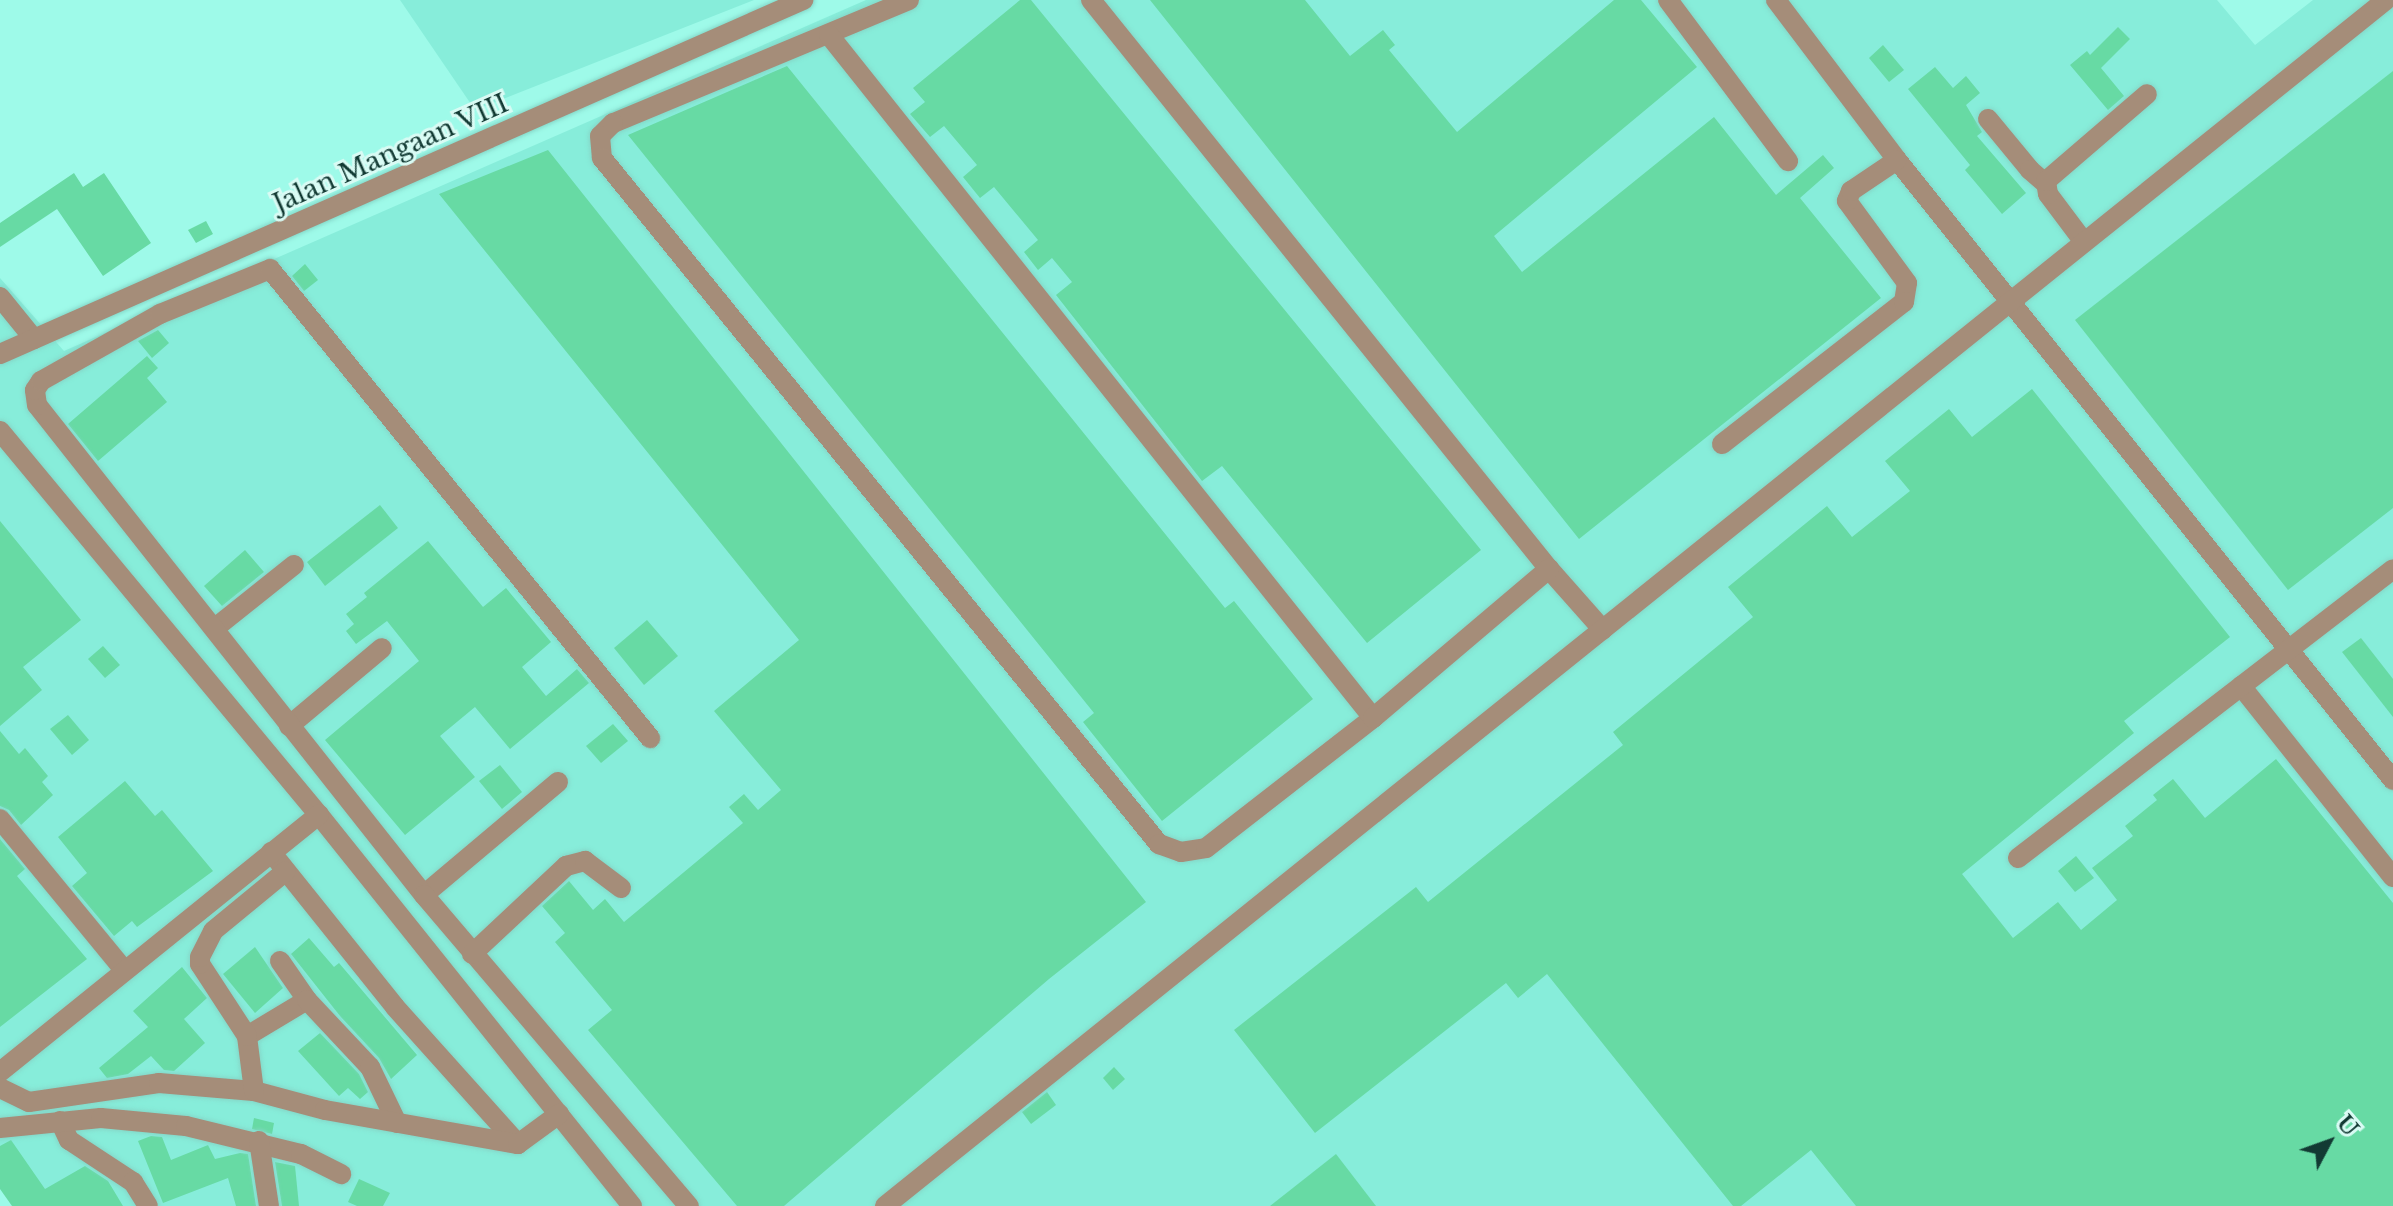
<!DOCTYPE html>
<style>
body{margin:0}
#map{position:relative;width:2393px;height:1206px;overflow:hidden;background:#9efae9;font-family:"Libre Baskerville",serif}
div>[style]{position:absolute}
.built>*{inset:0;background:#87edda}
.building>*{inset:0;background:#67daa4}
.roads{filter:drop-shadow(0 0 2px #85d7c8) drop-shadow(0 0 2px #85d7c8)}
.minor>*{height:20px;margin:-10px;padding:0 10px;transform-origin:10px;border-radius:10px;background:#a58d79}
span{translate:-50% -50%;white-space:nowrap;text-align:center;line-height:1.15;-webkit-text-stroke:6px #d9fbf4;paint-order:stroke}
.street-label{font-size:26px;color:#123a33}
.north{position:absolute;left:2289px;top:1102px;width:80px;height:80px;-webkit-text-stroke:6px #d9fbf4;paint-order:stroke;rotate:49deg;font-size:22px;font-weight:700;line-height:32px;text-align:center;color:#123a33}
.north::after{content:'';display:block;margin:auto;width:28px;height:36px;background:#123a33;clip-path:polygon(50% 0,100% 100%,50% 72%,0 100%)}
</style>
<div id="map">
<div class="built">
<div style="clip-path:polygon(400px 0,754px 0,475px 110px)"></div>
<div style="clip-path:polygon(866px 0,2217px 0,2255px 45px,2313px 0,2393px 0,2393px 1206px,24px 1206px,0 1173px,0 278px,64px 351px)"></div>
</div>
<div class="building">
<div style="clip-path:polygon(1020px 0,1031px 0,1481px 550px,1367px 643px,1222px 466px,1202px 481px,1056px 295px,1072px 282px,1052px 258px,1038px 270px,1024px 252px,1038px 240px,994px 187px,980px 198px,963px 177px,977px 165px,944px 126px,930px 137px,910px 114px,925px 102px,913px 88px)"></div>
<div style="clip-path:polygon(1150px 0,1305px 0,1350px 56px,1383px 30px,1395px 45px,1389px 50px,1457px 132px,1614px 0,1641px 0,1697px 67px,1494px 236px,1522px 272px,1714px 117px,1776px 195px,1823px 155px,1834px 168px,1800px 198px,1881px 298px,1579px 539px)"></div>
<div style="clip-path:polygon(2118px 27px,2130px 39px,2101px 68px,2124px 96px,2108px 110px,2070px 65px,2087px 51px,2090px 55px)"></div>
<div style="clip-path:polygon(1883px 45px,1904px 70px,1889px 82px,1869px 58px)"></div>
<div style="clip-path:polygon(787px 66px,1225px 608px,1234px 601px,1313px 699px,1162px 821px,1083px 722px,1094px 713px,628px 135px)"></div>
<div style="clip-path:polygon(1935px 67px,1953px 88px,1966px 76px,1980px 93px,1966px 105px,1982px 132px,1977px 136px,2026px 193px,2002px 214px,1965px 170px,1970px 165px,1908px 89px)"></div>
<div style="clip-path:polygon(2393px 71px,2393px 508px,2288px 590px,2075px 320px)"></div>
<div style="clip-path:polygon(548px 150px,1146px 902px,1049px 979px,784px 1206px,737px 1206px,588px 1030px,612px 1010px,555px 942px,565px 933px,542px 906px,569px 881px,593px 910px,605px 899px,624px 922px,743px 823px,729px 807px,744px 794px,758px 810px,781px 790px,714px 711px,799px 640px,439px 194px)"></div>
<div style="clip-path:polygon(74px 173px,83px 187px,104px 173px,151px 243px,103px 276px,57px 209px,0 247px,0 223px)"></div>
<div style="clip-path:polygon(206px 221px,213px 234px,196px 243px,188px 230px)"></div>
<div style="clip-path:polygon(305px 264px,318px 280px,304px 291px,292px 276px)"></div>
<div style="clip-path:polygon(158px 330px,169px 343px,152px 358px,138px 341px)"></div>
<div style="clip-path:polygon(147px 356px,158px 368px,147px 378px,167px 402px,98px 461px,68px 424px)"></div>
<div style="clip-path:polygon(2032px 389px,2230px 637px,2124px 721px,2134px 733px,1962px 874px,2013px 938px,2058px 902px,2081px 930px,2117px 900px,2092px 868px,2133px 836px,2125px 826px,2157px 800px,2153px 795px,2173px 779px,2205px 818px,2276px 759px,2393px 903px,2393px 1206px,1856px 1206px,1811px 1150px,1741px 1206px,1733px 1206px,1547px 974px,1518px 998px,1506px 983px,1315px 1133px,1234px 1030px,1416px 887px,1428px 902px,1623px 745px,1613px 732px,1753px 617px,1728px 587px,1827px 506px,1852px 537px,1910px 491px,1885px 461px,1949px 409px,1972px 437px)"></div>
<div style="clip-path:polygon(380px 505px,398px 528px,325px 586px,307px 562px)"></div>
<div style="clip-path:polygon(0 521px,81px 620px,23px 667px,42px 690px,0 726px)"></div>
<div style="clip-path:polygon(428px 541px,483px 607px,506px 588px,551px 642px,522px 667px,546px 696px,577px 669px,589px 683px,510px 749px,475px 707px,440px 736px,475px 777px,405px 835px,325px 740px,419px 661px,387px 621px,356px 644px,346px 631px,354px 624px,346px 614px,367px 597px,364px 593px)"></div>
<div style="clip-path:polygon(245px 550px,264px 572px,222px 606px,204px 586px)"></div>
<div style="clip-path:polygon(647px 620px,678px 656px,644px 685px,614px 648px)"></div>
<div style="clip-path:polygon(2361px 638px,2393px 679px,2393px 717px,2342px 652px)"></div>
<div style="clip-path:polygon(103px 646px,120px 665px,105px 678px,88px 659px)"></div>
<div style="clip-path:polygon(68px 715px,89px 740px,72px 755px,50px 729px)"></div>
<div style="clip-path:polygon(613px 724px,628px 741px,601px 763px,586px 746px)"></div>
<div style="clip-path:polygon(0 731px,19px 754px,25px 748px,48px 776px,42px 782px,53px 795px,21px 825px,9px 810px,0 806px)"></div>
<div style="clip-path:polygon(500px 765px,522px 792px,502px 809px,479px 781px)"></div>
<div style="clip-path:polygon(125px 781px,155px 816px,162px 810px,213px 871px,137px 927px,132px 921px,114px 936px,72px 886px,87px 873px,58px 837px)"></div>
<div style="clip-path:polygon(0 839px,25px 869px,17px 876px,87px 959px,0 1027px)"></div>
<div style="clip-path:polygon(2076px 856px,2094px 878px,2075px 892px,2058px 871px)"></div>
<div style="clip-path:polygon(309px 938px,334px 967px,339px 963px,417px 1055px,391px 1079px,379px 1058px,340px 1016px,291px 954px)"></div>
<div style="clip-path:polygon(255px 947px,283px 988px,255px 1013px,223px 974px)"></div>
<div style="clip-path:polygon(182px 967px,207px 998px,184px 1019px,205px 1043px,174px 1071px,164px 1070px,151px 1056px,128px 1074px,107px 1078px,99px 1068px,148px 1027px,133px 1011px)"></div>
<div style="clip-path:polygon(320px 1033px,359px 1074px,368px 1092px,360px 1099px,348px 1088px,339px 1096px,298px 1051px)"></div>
<div style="clip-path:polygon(1114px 1067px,1125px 1079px,1113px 1090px,1103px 1078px)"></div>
<div style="clip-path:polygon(1047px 1092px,1056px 1105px,1031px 1124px,1022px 1112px)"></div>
<div style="clip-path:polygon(254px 1118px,274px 1123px,272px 1134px,252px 1129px)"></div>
<div style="clip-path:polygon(151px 1136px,162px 1137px,171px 1160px,208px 1145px,215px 1159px,240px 1153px,248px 1154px,256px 1206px,236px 1206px,228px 1178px,163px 1203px,138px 1141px)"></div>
<div style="clip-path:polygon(11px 1140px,45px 1189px,85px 1166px,108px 1181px,123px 1206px,12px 1206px,0 1189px,0 1146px)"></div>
<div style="clip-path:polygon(1336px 1154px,1376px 1206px,1270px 1206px)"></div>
<div style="clip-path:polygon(275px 1162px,295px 1166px,299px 1206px,282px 1206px)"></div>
<div style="clip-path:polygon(359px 1179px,390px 1193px,383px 1206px,357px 1206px,348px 1202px)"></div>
</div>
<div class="roads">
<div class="minor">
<div style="left:909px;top:0;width:321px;rotate:157.4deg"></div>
<div style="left:613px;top:123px;width:18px;rotate:135deg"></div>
<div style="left:600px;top:136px;width:22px;rotate:85deg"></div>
<div style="left:602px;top:158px;width:884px;rotate:50.93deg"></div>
<div style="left:1159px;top:844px;width:23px;rotate:20deg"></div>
<div style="left:1181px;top:852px;width:25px;rotate:-9deg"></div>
<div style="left:1206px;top:848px;width:212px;rotate:-37.9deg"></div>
<div style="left:1091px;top:0;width:730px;rotate:51.17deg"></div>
<div style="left:1549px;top:569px;width:81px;rotate:48.5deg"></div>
<div style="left:1668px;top:0;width:201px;rotate:53.3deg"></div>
<div style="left:1776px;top:0;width:201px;rotate:52.9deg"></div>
<div style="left:1897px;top:160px;width:794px;rotate:51.34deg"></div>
<div style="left:829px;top:35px;width:873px;rotate:51.46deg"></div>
<div style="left:1373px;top:718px;width:231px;rotate:-40.3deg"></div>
<div style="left:1988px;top:119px;width:66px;rotate:50.5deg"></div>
<div style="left:2030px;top:170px;width:21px;rotate:41deg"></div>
<div style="left:2084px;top:242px;width:60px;rotate:-126.9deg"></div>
<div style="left:2048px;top:194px;width:13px;rotate:-99deg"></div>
<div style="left:2046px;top:181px;width:133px;rotate:-40.7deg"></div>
<div style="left:0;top:297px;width:54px;rotate:51deg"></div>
<div style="left:0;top:354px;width:878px;rotate:-23.79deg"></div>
<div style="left:0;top:431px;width:499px;rotate:50.3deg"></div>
<div style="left:319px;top:815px;width:501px;rotate:51.32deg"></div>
<div style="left:1722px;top:444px;width:231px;rotate:-38deg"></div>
<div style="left:1904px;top:302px;width:19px;rotate:-81deg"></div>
<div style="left:1907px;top:283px;width:102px;rotate:-126.2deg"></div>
<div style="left:1847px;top:201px;width:11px;rotate:-68deg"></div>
<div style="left:1851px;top:191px;width:55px;rotate:-34deg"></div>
<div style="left:215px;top:628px;width:101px;rotate:-38.6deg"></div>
<div style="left:2241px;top:686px;width:244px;rotate:51.5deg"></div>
<div style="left:289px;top:726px;width:121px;rotate:-40deg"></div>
<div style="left:558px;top:782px;width:175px;rotate:139.9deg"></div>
<div style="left:424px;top:895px;width:624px;rotate:-128.3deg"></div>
<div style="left:37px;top:405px;width:15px;rotate:-98deg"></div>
<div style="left:35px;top:390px;width:11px;rotate:-56deg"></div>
<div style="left:41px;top:381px;width:137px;rotate:-29.4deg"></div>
<div style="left:160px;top:314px;width:119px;rotate:-22.2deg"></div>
<div style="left:270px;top:269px;width:604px;rotate:50.98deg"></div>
<div style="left:0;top:819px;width:195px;rotate:50.6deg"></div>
<div style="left:271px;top:852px;width:198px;rotate:51.3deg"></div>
<div style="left:395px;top:1007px;width:184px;rotate:48.1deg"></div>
<div style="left:2018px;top:858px;width:473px;rotate:-37.6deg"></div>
<div style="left:424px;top:895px;width:409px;rotate:49.6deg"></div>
<div style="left:472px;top:954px;width:129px;rotate:-43.1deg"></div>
<div style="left:566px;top:866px;width:20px;rotate:-15deg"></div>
<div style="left:585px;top:861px;width:45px;rotate:36.9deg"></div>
<div style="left:280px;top:961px;width:47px;rotate:55.3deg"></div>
<div style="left:247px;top:1036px;width:70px;rotate:-31deg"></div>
<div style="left:307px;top:1000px;width:92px;rotate:46.8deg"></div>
<div style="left:370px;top:1067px;width:62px;rotate:64.3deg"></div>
<div style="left:0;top:1072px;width:410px;rotate:-38.9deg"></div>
<div style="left:0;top:1088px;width:32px;rotate:26deg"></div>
<div style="left:29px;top:1102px;width:131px;rotate:-8.3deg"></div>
<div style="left:159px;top:1083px;width:95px;rotate:4.8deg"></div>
<div style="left:254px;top:1091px;width:73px;rotate:15deg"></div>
<div style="left:325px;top:1110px;width:196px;rotate:10deg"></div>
<div style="left:518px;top:1144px;width:51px;rotate:-36.2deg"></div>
<div style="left:254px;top:1091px;width:55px;rotate:-97.3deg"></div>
<div style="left:247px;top:1036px;width:86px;rotate:-123.1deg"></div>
<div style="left:200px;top:964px;width:7px;rotate:-90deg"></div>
<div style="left:200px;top:957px;width:29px;rotate:-63deg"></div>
<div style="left:213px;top:931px;width:94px;rotate:-39.4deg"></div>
<div style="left:60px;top:1121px;width:21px;rotate:65deg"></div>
<div style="left:69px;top:1140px;width:77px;rotate:33.3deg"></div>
<div style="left:133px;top:1182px;width:28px;rotate:58deg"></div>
<div style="left:0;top:1128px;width:101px;rotate:-5.7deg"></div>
<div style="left:101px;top:1118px;width:85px;rotate:5.4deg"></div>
<div style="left:186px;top:1126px;width:118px;rotate:13.7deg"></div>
<div style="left:301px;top:1154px;width:45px;rotate:26.6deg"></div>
<div style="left:259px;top:1141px;width:66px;rotate:81.3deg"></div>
<div style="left:885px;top:1206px;width:1925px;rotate:-38.78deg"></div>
</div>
</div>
<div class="street-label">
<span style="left:391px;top:154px;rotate:-24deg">Jalan Mangaan VIII</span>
</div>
<div class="north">U</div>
</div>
